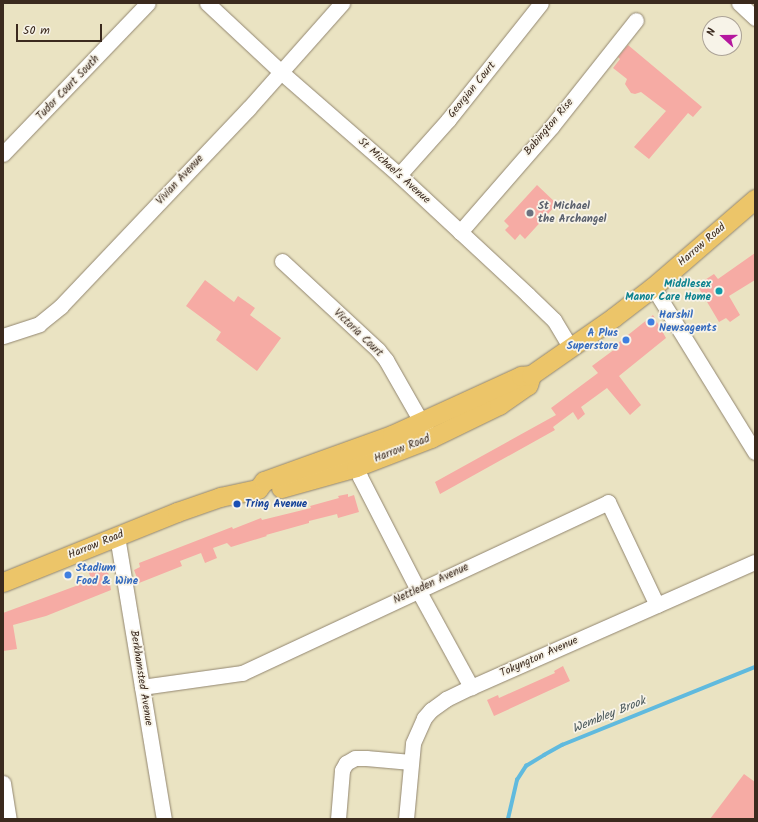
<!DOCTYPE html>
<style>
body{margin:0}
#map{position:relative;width:758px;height:822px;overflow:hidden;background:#eae3c2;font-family:Kalam,sans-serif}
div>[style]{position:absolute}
.stream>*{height:3.5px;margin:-1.75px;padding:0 1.75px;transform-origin:1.75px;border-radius:1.75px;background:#60bade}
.building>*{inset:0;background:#f6aba4}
.roads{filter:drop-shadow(0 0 1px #928670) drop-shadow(0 0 1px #928670)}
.minor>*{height:15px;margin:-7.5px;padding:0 7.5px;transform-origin:7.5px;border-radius:7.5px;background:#fff}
.major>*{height:19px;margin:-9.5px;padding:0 9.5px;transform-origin:9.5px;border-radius:9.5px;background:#ecc569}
.dots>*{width:11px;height:11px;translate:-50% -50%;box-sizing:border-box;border:2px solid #f7f3e8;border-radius:50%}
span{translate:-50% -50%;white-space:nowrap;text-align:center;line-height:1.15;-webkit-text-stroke:3.5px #f7f3e8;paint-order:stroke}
.street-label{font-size:11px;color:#3b2a1e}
.worship-label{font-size:11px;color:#5b616d;font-weight:700}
.left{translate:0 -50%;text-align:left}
.culture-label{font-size:11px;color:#0d838f;font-weight:700}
.right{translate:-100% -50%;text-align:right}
.shop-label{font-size:11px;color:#366cbe;font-weight:700}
.transit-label{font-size:11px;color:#164399;font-weight:700}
.water-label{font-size:12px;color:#465558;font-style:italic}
.frame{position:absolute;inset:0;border:4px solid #3b2a1e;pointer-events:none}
.north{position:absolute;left:702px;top:16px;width:40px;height:40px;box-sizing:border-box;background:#f7f3e8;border:1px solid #aca397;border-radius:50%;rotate:291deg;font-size:11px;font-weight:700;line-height:16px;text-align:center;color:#3b2a1e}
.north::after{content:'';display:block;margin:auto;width:14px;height:18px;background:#b5179e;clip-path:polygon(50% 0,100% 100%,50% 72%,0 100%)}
.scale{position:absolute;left:16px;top:24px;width:86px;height:18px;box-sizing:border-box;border:2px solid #3b2a1e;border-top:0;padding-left:5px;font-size:12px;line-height:14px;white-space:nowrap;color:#3b2a1e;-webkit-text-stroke:3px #f7f3e8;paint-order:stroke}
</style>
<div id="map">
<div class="stream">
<div style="left:508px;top:819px;width:40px;rotate:-77deg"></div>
<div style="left:517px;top:780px;width:17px;rotate:-57deg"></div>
<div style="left:526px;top:766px;width:21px;rotate:-31deg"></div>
<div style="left:544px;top:755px;width:21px;rotate:-29deg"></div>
<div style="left:562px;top:745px;width:208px;rotate:-22deg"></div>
</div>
<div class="building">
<div style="clip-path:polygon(628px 45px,702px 107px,693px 117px,688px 113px,649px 159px,634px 147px,666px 111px,641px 92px,635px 94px,631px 93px,625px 84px,627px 79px,613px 68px,620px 59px,618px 57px)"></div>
<div style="clip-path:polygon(537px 185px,557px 204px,525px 239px,520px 234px,515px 240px,505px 230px,509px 226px,504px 221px)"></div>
<div style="clip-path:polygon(755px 253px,755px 280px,729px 296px,740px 315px,730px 322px,726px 318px,719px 322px,697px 285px,714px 274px,718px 279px)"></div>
<div style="clip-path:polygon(205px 280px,234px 302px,238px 296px,255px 308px,250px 315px,281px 338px,257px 371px,216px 340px,221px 332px,186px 306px)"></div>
<div style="clip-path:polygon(653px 315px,666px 338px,619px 376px,641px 405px,630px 415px,607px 388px,581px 407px,585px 414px,578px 420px,573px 412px,553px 427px,555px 430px,440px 494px,435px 482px,556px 415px,551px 408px,598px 373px,592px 366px,615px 349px,613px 347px)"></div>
<div style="clip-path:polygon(348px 494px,348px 497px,354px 495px,359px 512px,338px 518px,337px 514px,309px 521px,309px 523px,266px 535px,267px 536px,231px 547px,227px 543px,213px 548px,217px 558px,205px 563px,201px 553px,180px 561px,182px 566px,139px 583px,134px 570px,140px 567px,139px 563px,232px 527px,233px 529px,261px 518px,262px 520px,311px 508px,310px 506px,339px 498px,338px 496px)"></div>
<div style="clip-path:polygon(102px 563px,107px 565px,111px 590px,46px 616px,13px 625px,17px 649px,3px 651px,3px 613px,92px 580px,87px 569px)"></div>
<div style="clip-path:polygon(563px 666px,570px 681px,494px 716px,487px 700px,498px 695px,499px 698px,555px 673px,554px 671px)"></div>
<div style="clip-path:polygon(744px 774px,755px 782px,755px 819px,710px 819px)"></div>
</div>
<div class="roads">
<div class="minor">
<div style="left:207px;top:3px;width:101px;rotate:43deg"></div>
<div style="left:281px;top:72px;width:157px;rotate:41.1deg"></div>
<div style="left:399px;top:175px;width:176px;rotate:42.9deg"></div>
<div style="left:528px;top:295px;width:36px;rotate:44deg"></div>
<div style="left:554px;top:320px;width:33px;rotate:59deg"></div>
<div style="left:739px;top:3px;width:22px;rotate:43deg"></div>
<div style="left:3px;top:154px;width:209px;rotate:-46.2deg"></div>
<div style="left:399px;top:175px;width:74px;rotate:-48.3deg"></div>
<div style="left:448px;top:120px;width:149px;rotate:-51.5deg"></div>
<div style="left:460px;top:232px;width:140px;rotate:-49deg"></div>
<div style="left:552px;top:126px;width:135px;rotate:-51.6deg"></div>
<div style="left:282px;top:261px;width:131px;rotate:42.8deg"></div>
<div style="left:378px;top:350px;width:13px;rotate:51deg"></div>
<div style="left:386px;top:360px;width:81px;rotate:60.3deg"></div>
<div style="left:653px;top:287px;width:194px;rotate:58.3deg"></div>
<div style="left:3px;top:336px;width:38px;rotate:-18deg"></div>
<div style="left:39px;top:324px;width:28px;rotate:-39deg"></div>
<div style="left:61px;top:306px;width:272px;rotate:-46.5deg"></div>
<div style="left:248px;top:109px;width:142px;rotate:-48.4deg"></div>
<div style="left:352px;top:458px;width:21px;rotate:67deg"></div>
<div style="left:360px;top:477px;width:127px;rotate:62.8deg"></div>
<div style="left:418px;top:590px;width:111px;rotate:61.3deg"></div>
<div style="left:117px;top:536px;width:287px;rotate:80.6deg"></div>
<div style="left:142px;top:687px;width:101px;rotate:-8deg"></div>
<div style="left:242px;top:673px;width:404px;rotate:-25deg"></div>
<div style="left:608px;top:502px;width:114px;rotate:64.6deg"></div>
<div style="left:3px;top:783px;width:36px;rotate:81deg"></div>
<div style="left:338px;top:819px;width:49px;rotate:-85.3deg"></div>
<div style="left:342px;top:770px;width:8px;rotate:-60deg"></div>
<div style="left:346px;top:763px;width:10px;rotate:-29deg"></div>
<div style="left:355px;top:758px;width:11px"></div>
<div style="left:366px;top:758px;width:45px;rotate:5.1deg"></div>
<div style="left:406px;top:819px;width:76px;rotate:-84.7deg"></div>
<div style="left:413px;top:743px;width:27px;rotate:-66deg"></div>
<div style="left:424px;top:718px;width:11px;rotate:-49deg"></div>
<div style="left:431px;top:710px;width:19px;rotate:-36deg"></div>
<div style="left:446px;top:699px;width:28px;rotate:-26deg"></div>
<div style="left:471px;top:687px;width:310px;rotate:-23.8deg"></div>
</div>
<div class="major">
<div style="left:281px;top:488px;width:78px;rotate:-15.6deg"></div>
<div style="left:356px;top:467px;width:80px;rotate:-21.1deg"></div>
<div style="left:431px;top:438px;width:76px;rotate:-25.9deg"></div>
<div style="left:499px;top:405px;width:35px;rotate:-35deg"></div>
<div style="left:528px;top:385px;width:10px;rotate:-73deg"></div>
<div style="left:3px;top:582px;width:188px;rotate:-21.9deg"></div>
<div style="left:177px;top:512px;width:46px;rotate:-19.2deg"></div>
<div style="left:220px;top:497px;width:39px;rotate:-12deg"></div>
<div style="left:258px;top:489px;width:10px;rotate:-53deg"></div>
<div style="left:264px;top:481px;width:136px;rotate:-19.8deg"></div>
<div style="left:392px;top:435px;width:142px;rotate:-24.6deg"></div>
<div style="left:521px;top:376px;width:10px;rotate:-6deg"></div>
<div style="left:531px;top:375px;width:101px;rotate:-34.9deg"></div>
<div style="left:614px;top:317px;width:49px;rotate:-37.6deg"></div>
<div style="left:653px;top:287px;width:135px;rotate:-40.8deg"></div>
</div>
</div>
<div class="dots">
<div style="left:530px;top:213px;background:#6b7280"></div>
<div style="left:719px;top:291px;background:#0f9aa8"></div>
<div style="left:651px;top:322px;background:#3f7fe0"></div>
<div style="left:626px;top:340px;background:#3f7fe0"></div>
<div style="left:237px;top:504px;background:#1a4fb4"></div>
<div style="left:68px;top:575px;background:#3f7fe0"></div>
</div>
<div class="street-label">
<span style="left:68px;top:88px;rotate:-46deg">Tudor Court South</span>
<span style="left:472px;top:90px;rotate:-51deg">Georgian Court</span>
<span style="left:549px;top:127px;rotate:-50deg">Babington Rise</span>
<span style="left:394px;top:171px;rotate:42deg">St Michael's Avenue</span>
<span style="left:180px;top:180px;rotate:-47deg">Vivian Avenue</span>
<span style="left:702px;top:245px;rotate:-41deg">Harrow Road</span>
<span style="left:358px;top:333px;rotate:44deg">Victoria Court</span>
<span style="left:402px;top:449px;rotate:-21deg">Harrow Road</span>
<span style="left:96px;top:545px;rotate:-22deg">Harrow Road</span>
<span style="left:431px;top:584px;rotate:-25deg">Nettleden Avenue</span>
<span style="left:539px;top:657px;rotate:-24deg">Tokyngton Avenue</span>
<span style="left:141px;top:678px;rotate:81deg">Berkhamsted Avenue</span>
</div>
<div class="worship-label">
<span class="left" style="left:538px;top:213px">St Michael<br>the Archangel</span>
</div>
<div class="culture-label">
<span class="right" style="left:711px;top:291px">Middlesex<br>Manor Care Home</span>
</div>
<div class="shop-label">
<span class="left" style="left:659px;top:322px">Harshil<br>Newsagents</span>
<span class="right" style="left:618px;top:340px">A Plus<br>Superstore</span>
<span class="left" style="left:76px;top:575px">Stadium<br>Food &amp; Wine</span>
</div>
<div class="transit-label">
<span class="left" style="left:245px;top:504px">Tring Avenue</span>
</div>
<div class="water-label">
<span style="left:609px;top:715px;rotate:-22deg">Wembley Brook</span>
</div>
<div class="frame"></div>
<div class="north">N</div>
<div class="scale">50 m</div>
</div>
